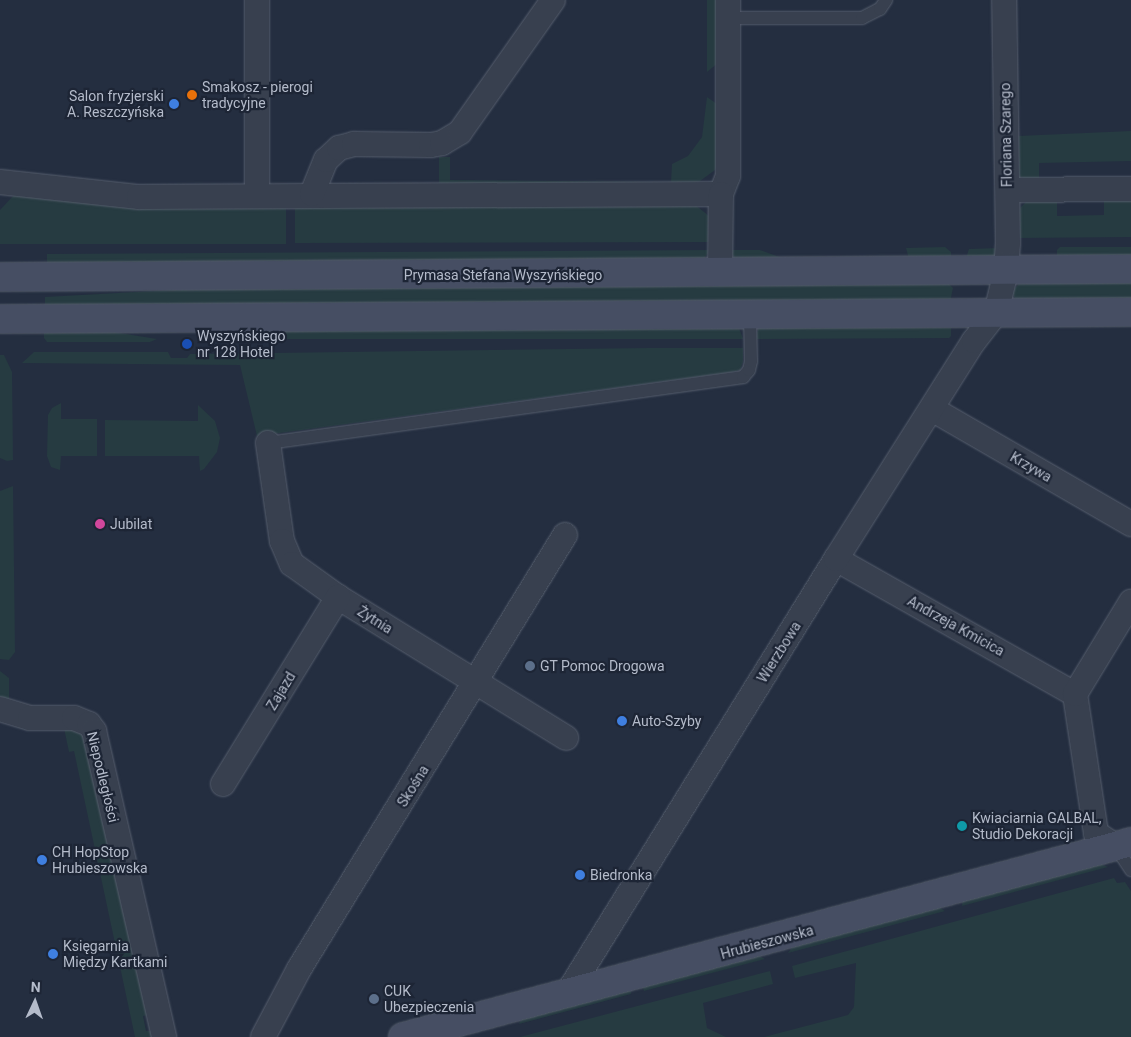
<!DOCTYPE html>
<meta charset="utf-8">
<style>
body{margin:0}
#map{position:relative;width:1131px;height:1037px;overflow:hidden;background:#242e40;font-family:Roboto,sans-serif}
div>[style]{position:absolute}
.green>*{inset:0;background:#263b41}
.roads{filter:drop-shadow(0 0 1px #565e6d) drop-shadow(0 0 1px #565e6d)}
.lane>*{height:12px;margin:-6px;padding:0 6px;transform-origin:6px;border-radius:6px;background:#38404f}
.street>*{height:24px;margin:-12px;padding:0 12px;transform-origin:12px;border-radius:12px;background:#38404f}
.secondary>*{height:28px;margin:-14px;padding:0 14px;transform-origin:14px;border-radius:14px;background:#464e63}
.dots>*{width:14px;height:14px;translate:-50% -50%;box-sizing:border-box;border:2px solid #1d2535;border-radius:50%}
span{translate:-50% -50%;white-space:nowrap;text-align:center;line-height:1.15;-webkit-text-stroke:4.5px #1d2535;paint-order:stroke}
.poi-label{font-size:14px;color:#b4bbca}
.left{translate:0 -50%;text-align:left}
.right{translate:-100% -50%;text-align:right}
.street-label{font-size:14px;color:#b4bbca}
.north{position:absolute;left:10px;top:977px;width:50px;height:50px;-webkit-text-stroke:4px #1d2535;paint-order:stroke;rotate:3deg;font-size:14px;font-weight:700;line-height:20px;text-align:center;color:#b4bbca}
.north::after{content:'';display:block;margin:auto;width:18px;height:22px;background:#b4bbca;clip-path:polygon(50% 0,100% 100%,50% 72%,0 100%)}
</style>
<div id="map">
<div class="green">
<div style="clip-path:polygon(707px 0,718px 0,718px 63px,707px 72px)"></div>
<div style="clip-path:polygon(707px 97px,717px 104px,717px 164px,715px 170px,700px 181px,689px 185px,439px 186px,439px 157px,450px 157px,450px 180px,671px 182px,672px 164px,688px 156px,702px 137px)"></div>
<div style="clip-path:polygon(1131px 131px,1131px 161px,1039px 163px,1039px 182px,1019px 177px,1018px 136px)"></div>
<div style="clip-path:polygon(14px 195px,286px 205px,286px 244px,0 244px,0 210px)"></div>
<div style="clip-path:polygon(1104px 199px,1131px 199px,1131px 237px,1018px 238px,1018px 210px,1028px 200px,1057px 200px,1057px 216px,1104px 215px)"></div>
<div style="clip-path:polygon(694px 204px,709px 216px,711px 242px,295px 243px,295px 205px)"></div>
<div style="clip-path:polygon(945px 247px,951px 252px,951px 260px,909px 259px,906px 248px)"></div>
<div style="clip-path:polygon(1060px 247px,1131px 247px,1131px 259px,1057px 260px,1057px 250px)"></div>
<div style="clip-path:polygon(999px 248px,995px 257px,965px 261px,969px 249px)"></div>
<div style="clip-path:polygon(710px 250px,702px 262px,47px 267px,47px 254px)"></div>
<div style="clip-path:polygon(730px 250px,760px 250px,788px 260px,735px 260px)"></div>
<div style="clip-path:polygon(1131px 281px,1131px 301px,1018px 302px,1011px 292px,1021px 282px)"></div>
<div style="clip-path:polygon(949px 284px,953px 288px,950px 302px,45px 307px,45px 297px,227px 287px)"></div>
<div style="clip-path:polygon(739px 328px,743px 339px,222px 339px,265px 329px)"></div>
<div style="clip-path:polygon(758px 328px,951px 328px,951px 336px,949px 338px,756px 339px)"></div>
<div style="clip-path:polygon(101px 330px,157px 339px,150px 342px,47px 342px,44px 338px,44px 331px)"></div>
<div style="clip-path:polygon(650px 348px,743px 348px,743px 362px,740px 370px,732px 372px,257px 436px,240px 365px,22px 363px,34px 352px,168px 352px,171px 358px,187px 358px,190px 354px)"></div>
<div style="clip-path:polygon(0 355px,4px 355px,12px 372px,13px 460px,7px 461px,0 458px)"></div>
<div style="clip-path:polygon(61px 403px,61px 419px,97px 419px,97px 456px,61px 456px,60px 470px,51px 467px,47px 456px,48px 415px,52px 408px)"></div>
<div style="clip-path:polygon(198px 405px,215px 421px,220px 438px,217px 452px,204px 469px,200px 471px,199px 456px,105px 456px,105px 420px,198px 421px)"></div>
<div style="clip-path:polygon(13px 486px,15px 652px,9px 660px,0 659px,0 491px)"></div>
<div style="clip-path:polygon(0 671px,9px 678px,9px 704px,0 701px)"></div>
<div style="clip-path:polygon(69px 727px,83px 735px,149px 1015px,143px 1016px,146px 1031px,153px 1031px,154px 1037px,135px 1037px,74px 751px,69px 752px,64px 728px)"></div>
<div style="clip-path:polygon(1098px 863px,1108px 867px,962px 906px,963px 899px)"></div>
<div style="clip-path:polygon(1114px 878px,1117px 883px,1125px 882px,1131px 891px,1131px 1037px,764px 1037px,848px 1015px,854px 1007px,856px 963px,795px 978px,792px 966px)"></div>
<div style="clip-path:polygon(939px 907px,945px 911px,788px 953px,794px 945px)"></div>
<div style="clip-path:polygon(758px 955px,765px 959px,644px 991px,642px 984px)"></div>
<div style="clip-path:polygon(770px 971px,773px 984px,703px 1003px,707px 1028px,726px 1037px,520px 1037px)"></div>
<div style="clip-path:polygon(630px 987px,631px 994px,519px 1024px,522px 1018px)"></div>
</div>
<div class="roads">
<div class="lane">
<div style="left:728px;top:18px;width:134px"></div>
<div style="left:862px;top:18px;width:20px;rotate:-27deg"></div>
<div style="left:880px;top:9px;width:11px;rotate:-56deg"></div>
<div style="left:268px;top:443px;width:480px;rotate:-7.9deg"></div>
<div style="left:743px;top:377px;width:9px;rotate:-49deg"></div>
<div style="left:749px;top:370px;width:9px;rotate:-77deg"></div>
<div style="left:751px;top:361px;width:45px;rotate:-91.3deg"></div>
<div style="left:1115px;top:846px;width:29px;rotate:56deg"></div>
</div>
<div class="street">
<div style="left:0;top:182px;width:140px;rotate:6.2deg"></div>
<div style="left:139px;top:197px;width:582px;rotate:-0.3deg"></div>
<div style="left:721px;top:194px;width:19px;rotate:-69deg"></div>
<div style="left:728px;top:176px;width:176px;rotate:-90deg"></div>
<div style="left:1008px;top:190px;width:123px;rotate:-0.5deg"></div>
<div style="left:312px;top:194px;width:37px;rotate:-68deg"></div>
<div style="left:326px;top:160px;width:18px;rotate:-43deg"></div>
<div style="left:339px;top:148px;width:16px;rotate:-15deg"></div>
<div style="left:354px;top:144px;width:77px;rotate:0.7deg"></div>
<div style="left:431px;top:145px;width:11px;rotate:-10deg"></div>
<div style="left:442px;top:143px;width:21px;rotate:-31deg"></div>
<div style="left:460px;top:132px;width:161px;rotate:-54.8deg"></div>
<div style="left:257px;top:195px;width:195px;rotate:-90deg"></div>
<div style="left:720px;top:273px;width:79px;rotate:-89.3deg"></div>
<div style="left:932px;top:409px;width:230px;rotate:30deg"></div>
<div style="left:268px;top:443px;width:99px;rotate:81.9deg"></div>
<div style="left:282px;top:541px;width:25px;rotate:67deg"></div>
<div style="left:292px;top:564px;width:57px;rotate:35.7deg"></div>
<div style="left:338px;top:597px;width:268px;rotate:31.7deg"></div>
<div style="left:836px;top:559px;width:274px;rotate:29.5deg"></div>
<div style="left:0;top:709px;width:31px;rotate:17deg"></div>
<div style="left:30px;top:718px;width:44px"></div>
<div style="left:74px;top:718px;width:16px;rotate:22deg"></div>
<div style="left:89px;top:724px;width:9px;rotate:54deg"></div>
<div style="left:94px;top:731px;width:314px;rotate:77.1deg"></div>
<div style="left:223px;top:784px;width:220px;rotate:-58.4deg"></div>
<div style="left:1115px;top:846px;width:23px;rotate:-146deg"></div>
<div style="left:1096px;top:833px;width:141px;rotate:-98.6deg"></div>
<div style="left:1075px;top:694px;width:108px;rotate:-58.7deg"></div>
<div style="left:567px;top:994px;width:511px;rotate:-58.27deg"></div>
<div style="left:836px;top:559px;width:258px;rotate:-57.7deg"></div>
<div style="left:974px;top:341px;width:36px;rotate:-52deg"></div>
<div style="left:996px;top:313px;width:43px;rotate:-76.6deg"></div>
<div style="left:1006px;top:271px;width:28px;rotate:-86deg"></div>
<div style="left:1008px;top:243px;width:243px;rotate:-90.9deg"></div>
<div style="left:263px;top:1037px;width:77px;rotate:-62.1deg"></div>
<div style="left:299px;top:969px;width:509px;rotate:-58.5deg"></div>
</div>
<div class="secondary">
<div style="left:0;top:277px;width:1131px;rotate:-0.41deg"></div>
<div style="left:0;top:319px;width:1131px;rotate:-0.35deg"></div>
<div style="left:403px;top:1037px;width:754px;rotate:-15deg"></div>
</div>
</div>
<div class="dots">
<div style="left:192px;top:95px;background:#e8710a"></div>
<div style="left:174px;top:104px;background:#3f7fe0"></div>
<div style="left:187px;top:344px;background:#1a4fb4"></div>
<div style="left:100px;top:524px;background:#d1479c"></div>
<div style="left:530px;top:666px;background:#5c6f8a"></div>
<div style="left:622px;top:721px;background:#3f7fe0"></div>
<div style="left:962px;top:826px;background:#0f9aa8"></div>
<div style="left:42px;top:860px;background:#3f7fe0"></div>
<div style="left:580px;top:875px;background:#3f7fe0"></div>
<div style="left:53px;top:954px;background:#3f7fe0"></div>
<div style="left:374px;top:999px;background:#5c6f8a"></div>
</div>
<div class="poi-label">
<span class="left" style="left:202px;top:95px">Smakosz - pierogi<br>tradycyjne</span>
<span class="right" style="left:164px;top:104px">Salon fryzjerski<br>A. Reszczyńska</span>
<span class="left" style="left:197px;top:344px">Wyszyńskiego<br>nr 128 Hotel</span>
<span class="left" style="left:110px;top:524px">Jubilat</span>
<span class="left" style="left:540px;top:666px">GT Pomoc Drogowa</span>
<span class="left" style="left:632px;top:721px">Auto-Szyby</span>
<span class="left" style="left:972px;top:826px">Kwiaciarnia GALBAL,<br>Studio Dekoracji</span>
<span class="left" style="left:52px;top:860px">CH HopStop<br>Hrubieszowska</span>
<span class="left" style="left:590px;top:875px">Biedronka</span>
<span class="left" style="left:63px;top:954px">Księgarnia<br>Między Kartkami</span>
<span class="left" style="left:384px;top:999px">CUK<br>Ubezpieczenia</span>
</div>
<div class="street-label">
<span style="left:1006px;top:135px;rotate:-91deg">Floriana Szarego</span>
<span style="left:503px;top:275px">Prymasa Stefana Wyszyńskiego</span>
<span style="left:1031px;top:467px;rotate:30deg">Krzywa</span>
<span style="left:375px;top:620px;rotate:32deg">Żytnia</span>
<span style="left:956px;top:626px;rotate:29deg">Andrzeja Kmicica</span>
<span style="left:779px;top:652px;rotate:-58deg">Wierzbowa</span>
<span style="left:281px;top:691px;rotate:-59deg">Zajazd</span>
<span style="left:103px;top:777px;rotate:76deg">Niepodległości</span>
<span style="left:413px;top:786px;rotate:-58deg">Skośna</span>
<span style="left:767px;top:942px;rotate:-15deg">Hrubieszowska</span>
</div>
<div class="north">N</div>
</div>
